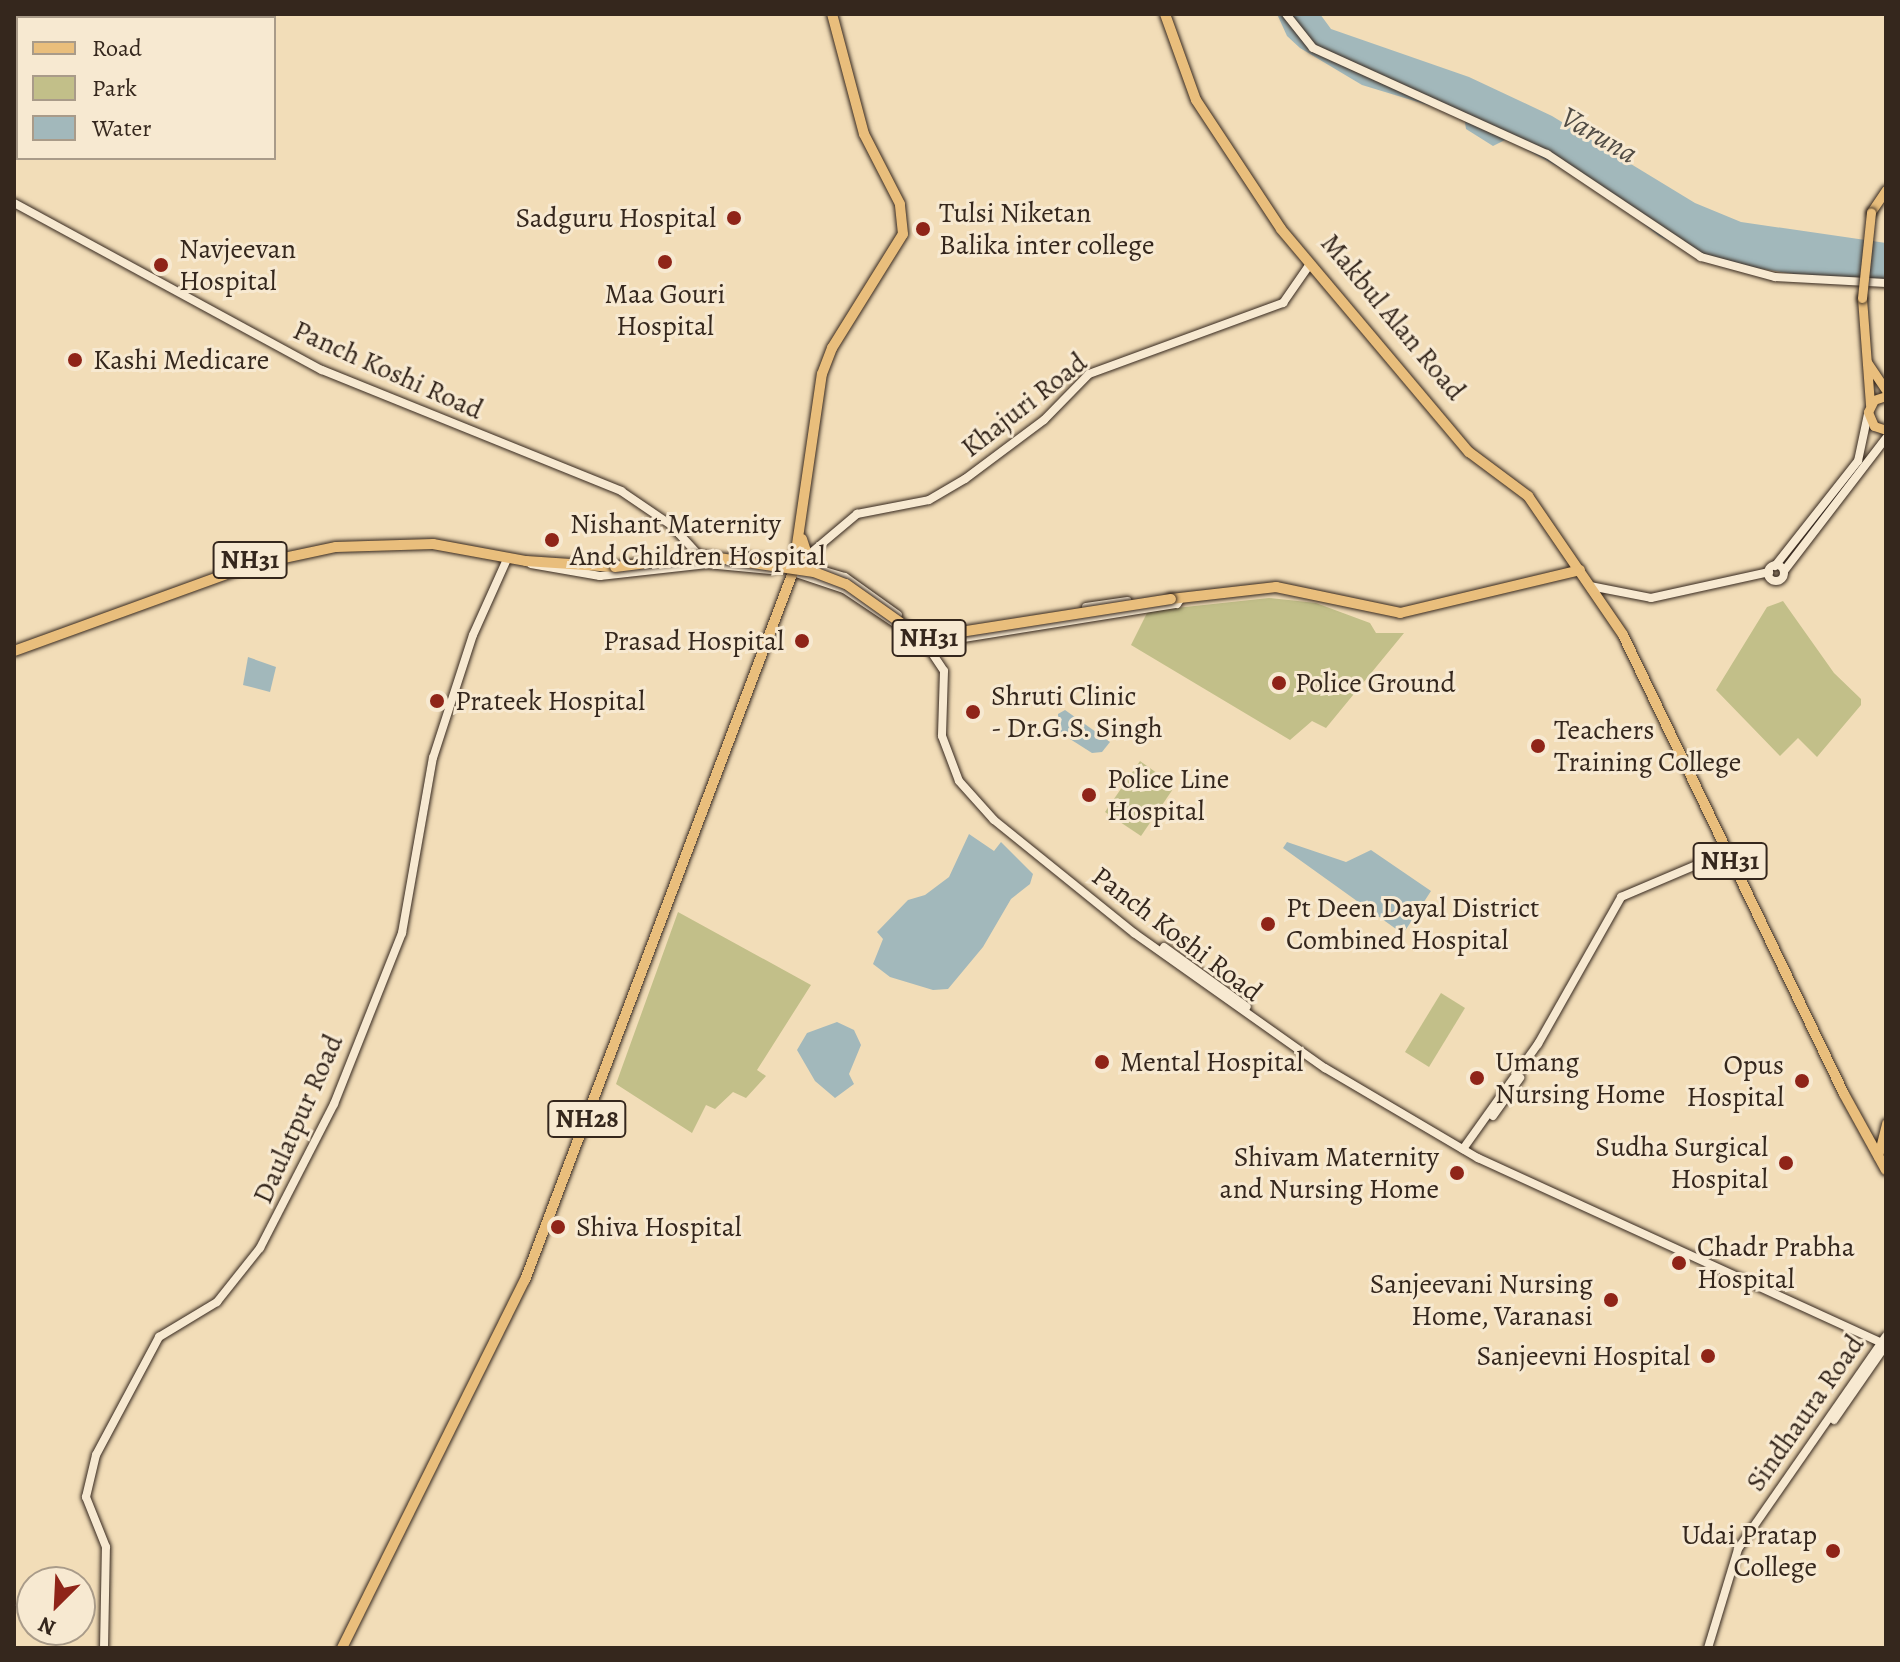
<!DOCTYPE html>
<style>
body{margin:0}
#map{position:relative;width:1900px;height:1662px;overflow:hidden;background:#f2ddb8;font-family:Alegreya,serif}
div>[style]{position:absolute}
.green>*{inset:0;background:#c2bf89}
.water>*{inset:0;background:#a2b8bb}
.roads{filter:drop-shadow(0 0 2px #35271d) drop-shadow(0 0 2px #35271d)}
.secondary>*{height:8px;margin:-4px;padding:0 4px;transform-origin:4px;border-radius:4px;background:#f7e9d1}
.secondary>.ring{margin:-4px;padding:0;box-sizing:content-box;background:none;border:8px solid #f7e9d1;border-radius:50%}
.primary>*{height:9px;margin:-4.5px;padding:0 4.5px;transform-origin:4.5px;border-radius:4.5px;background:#e9be7c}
.highway>*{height:10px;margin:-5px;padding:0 5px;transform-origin:5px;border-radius:5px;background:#e9be7c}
.bridges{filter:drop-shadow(0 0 2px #35271d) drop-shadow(0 0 2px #35271d)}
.primary-bridge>*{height:9px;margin:-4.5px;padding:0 4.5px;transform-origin:4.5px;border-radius:4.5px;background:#e9be7c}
.highway-bridge>*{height:10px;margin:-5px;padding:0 5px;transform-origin:5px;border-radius:5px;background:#e9be7c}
.dots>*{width:22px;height:22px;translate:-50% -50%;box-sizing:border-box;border:4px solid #f7e9d1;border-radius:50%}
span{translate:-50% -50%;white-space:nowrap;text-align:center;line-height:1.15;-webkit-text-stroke:6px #f7e9d1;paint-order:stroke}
.shield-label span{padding:2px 6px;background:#f7e9d1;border:2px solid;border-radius:6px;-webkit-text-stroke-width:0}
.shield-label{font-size:26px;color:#35271d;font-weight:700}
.poi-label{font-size:28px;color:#35271d}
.left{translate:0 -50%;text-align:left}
.right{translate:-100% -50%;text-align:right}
.street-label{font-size:28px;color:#35271d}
.water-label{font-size:30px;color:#504b44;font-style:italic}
.frame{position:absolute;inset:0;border:16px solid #35271d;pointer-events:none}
.legend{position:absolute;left:16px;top:16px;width:260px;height:144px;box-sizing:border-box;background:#f7e9d1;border:2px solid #a99b89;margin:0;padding:10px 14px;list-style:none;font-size:24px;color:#35271d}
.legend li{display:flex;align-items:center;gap:16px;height:40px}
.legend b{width:40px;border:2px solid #a99b89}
.north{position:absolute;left:16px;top:1566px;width:80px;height:80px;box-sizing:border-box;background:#f7e9d1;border:2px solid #a99b89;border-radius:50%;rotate:204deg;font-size:22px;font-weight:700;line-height:32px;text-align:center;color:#35271d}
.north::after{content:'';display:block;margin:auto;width:28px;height:36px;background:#8f2418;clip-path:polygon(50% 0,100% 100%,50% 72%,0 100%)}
</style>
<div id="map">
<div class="green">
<div style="clip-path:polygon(1269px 598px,1316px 603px,1370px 623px,1376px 633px,1404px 633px,1326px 728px,1312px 721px,1290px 740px,1131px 645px,1148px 611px)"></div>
<div style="clip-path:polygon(1783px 601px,1834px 673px,1861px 699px,1861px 705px,1817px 757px,1798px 738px,1780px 756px,1716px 690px,1767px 607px)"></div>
<div style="clip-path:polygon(1140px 761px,1175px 786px,1141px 836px,1105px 812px)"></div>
<div style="clip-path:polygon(678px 912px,811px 985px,757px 1070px,766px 1076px,746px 1098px,733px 1092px,715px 1109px,706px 1105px,692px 1133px,616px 1084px)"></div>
<div style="clip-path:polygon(1441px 993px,1465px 1008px,1429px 1067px,1405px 1052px)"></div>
</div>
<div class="water">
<div style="clip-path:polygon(1277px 14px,1320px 14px,1331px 29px,1469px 77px,1552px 116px,1695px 203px,1741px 222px,1886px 243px,1886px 282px,1852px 283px,1711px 261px,1659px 236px,1603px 191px,1507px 139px,1493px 146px,1466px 129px,1464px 116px,1362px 85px,1300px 48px,1287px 36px)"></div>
<div style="clip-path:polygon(248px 657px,276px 667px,270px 692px,243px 685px)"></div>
<div style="clip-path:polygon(1065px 710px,1110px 742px,1102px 752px,1092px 753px,1059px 732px,1058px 714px)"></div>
<div style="clip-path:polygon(969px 834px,994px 851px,1001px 842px,1033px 874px,1030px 884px,1011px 899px,983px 947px,948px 989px,933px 990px,890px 977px,873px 964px,883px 939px,877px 932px,908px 900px,925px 895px,949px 877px)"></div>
<div style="clip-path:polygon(1287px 842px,1346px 862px,1371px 850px,1431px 891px,1403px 934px,1283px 848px)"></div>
<div style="clip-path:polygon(837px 1022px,854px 1030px,861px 1045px,849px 1074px,854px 1084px,835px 1098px,815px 1081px,797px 1050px,807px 1033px)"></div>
</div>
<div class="roads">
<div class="secondary">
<div style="left:1286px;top:14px;width:43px;rotate:51.5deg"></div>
<div style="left:1313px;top:48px;width:257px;rotate:24.4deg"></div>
<div style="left:1547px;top:154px;width:185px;rotate:33.8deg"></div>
<div style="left:1701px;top:257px;width:77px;rotate:15.1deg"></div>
<div style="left:1775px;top:277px;width:111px;rotate:3.1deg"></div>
<div style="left:14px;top:203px;width:350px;rotate:28.5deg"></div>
<div style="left:322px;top:370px;width:323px;rotate:22deg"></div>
<div style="left:621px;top:491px;width:60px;rotate:34.2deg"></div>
<div style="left:671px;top:525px;width:53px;rotate:47.3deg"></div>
<div style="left:735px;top:556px;width:59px;rotate:5.8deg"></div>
<div style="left:794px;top:562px;width:53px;rotate:16.4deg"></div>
<div style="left:845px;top:577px;width:65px;rotate:35.6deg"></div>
<div style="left:806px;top:557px;width:67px;rotate:-40.1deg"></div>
<div style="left:857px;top:514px;width:73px;rotate:-11deg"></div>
<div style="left:929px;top:500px;width:42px;rotate:-30.3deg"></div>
<div style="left:965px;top:479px;width:99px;rotate:-36.8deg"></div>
<div style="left:1044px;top:420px;width:64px;rotate:-45.6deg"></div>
<div style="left:1089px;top:374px;width:207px;rotate:-20.1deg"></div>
<div style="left:1283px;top:303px;width:47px;rotate:-55.3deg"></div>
<div style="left:531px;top:564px;width:70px;rotate:9.9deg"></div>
<div style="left:600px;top:576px;width:108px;rotate:-6.4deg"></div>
<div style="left:707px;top:564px;width:64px;rotate:5.4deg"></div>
<div class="ring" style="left:1768px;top:565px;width:8px;height:8px"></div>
<div style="left:1775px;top:566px;width:134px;rotate:-51.7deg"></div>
<div style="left:1858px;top:461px;width:48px;rotate:-78deg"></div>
<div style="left:1784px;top:571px;width:168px;rotate:-52.5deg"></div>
<div style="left:796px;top:573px;width:51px;rotate:18.4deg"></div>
<div style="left:844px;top:589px;width:99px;rotate:33.9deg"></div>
<div style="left:926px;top:644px;width:254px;rotate:-9.1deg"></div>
<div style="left:1177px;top:604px;width:7px;rotate:-56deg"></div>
<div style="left:1590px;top:586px;width:62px;rotate:11.1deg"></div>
<div style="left:1651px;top:598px;width:121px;rotate:-12.4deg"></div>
<div style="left:1086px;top:607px;width:42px;rotate:-8.1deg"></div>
<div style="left:920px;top:635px;width:43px;rotate:56.3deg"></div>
<div style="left:944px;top:671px;width:65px;rotate:91.8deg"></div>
<div style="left:942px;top:736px;width:48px;rotate:69.3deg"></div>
<div style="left:959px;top:781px;width:52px;rotate:48.1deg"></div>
<div style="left:994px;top:820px;width:180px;rotate:38.9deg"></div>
<div style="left:1134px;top:933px;width:234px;rotate:35.3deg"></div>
<div style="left:1325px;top:1068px;width:178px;rotate:30.5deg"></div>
<div style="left:1478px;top:1158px;width:449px;rotate:24.6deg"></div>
<div style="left:1164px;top:947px;width:102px;rotate:35.9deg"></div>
<div style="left:1493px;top:1116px;width:47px;rotate:-54.6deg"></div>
<div style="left:1463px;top:1149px;width:129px;rotate:-54.5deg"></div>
<div style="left:1538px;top:1044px;width:169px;rotate:-60.5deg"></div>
<div style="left:1621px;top:897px;width:100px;rotate:-23deg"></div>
<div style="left:1713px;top:858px;width:16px;rotate:-4deg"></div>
<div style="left:1834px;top:1420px;width:91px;rotate:-55.3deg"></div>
<div style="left:104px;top:1648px;width:101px;rotate:-88.9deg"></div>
<div style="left:106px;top:1547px;width:54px;rotate:-111.8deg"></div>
<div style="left:86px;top:1497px;width:43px;rotate:-76.6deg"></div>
<div style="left:96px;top:1455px;width:134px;rotate:-61.9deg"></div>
<div style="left:159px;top:1337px;width:68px;rotate:-31.1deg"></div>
<div style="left:217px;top:1302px;width:69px;rotate:-51.5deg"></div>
<div style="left:260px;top:1248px;width:162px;rotate:-62.8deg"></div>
<div style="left:334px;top:1104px;width:184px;rotate:-68.3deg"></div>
<div style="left:402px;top:933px;width:178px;rotate:-80deg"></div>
<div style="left:433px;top:758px;width:129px;rotate:-72deg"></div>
<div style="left:473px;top:635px;width:85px;rotate:-65.8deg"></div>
<div style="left:1708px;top:1648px;width:103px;rotate:-73.1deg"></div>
<div style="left:1738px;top:1549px;width:259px;rotate:-55.2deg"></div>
</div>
<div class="primary">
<div style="left:1871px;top:212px;width:27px;rotate:-56deg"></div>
<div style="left:1862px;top:298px;width:107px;rotate:85.7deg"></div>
<div style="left:1867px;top:362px;width:34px;rotate:56deg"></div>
<div style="left:1886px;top:396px;width:13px;rotate:162deg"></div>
<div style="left:1874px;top:400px;width:13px;rotate:117deg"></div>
<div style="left:1868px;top:412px;width:15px;rotate:67deg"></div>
<div style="left:1874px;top:426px;width:13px;rotate:18deg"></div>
<div style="left:1878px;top:1156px;width:34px;rotate:-76deg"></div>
</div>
<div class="highway">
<div style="left:1165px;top:14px;width:91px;rotate:70.2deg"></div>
<div style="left:1196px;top:100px;width:154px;rotate:56.6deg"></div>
<div style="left:1281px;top:229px;width:292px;rotate:49.9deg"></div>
<div style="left:1469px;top:452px;width:74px;rotate:36.7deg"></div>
<div style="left:1528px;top:496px;width:168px;rotate:55.6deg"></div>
<div style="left:1623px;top:635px;width:509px;rotate:64.29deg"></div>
<div style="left:1844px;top:1094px;width:87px;rotate:61.1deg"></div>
<div style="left:802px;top:539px;width:28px;rotate:72deg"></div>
<div style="left:1171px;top:599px;width:106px;rotate:-6.5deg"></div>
<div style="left:1276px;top:587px;width:127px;rotate:11.8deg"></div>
<div style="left:1400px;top:613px;width:185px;rotate:-13.4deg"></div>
<div style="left:14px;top:651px;width:252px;rotate:-19.9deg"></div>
<div style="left:251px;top:565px;width:87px;rotate:-12deg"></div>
<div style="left:336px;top:547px;width:97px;rotate:-1.8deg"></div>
<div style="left:433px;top:544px;width:95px;rotate:10.4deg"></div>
<div style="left:526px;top:561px;width:89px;rotate:3.9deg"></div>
<div style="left:342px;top:1648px;width:411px;rotate:-63.6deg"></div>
<div style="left:525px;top:1280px;width:757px;rotate:-69.27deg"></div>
<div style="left:793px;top:572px;width:200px;rotate:-81.7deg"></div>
<div style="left:822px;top:374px;width:28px;rotate:-69deg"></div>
<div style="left:832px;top:348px;width:134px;rotate:-58.1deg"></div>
<div style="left:903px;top:234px;width:30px;rotate:-96deg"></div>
<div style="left:900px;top:204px;width:79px;rotate:-117.2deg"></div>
<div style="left:864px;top:134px;width:124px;rotate:-104.9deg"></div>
</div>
</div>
<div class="bridges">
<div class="primary-bridge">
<div style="left:1862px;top:298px;width:86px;rotate:-84deg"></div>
</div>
<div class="highway-bridge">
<div style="left:615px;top:567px;width:91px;rotate:-7deg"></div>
<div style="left:705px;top:556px;width:110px;rotate:8.4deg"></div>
<div style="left:814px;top:572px;width:34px;rotate:21deg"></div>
<div style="left:846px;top:584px;width:93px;rotate:35.4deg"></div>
<div style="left:922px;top:638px;width:252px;rotate:-8.9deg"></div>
</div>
</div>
<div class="dots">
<div style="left:734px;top:218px;background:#8f2418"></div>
<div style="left:923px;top:229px;background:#8f2418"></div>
<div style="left:665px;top:262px;background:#8f2418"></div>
<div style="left:161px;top:265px;background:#8f2418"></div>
<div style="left:75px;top:360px;background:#8f2418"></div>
<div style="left:552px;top:540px;background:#8f2418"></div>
<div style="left:802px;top:641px;background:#8f2418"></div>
<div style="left:1279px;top:683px;background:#8f2418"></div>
<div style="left:437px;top:701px;background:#8f2418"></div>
<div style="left:973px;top:712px;background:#8f2418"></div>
<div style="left:1538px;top:746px;background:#8f2418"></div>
<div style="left:1089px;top:795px;background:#8f2418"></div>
<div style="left:1268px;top:924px;background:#8f2418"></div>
<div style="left:1102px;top:1062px;background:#8f2418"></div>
<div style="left:1477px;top:1078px;background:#8f2418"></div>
<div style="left:1802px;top:1081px;background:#8f2418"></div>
<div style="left:1786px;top:1163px;background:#8f2418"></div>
<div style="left:1457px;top:1173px;background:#8f2418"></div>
<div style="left:558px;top:1227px;background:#8f2418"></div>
<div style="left:1679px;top:1263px;background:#8f2418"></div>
<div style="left:1611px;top:1300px;background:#8f2418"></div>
<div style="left:1708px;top:1356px;background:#8f2418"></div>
<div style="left:1833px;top:1551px;background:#8f2418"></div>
</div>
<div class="shield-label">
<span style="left:250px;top:560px">NH31</span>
<span style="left:929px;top:638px">NH31</span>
<span style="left:1730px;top:861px">NH31</span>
<span style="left:587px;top:1119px">NH28</span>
</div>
<div class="poi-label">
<span class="left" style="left:939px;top:229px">Tulsi Niketan<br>Balika inter college</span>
<span class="right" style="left:716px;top:218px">Sadguru Hospital</span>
<span class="left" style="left:179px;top:265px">Navjeevan<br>Hospital</span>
<span style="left:665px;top:310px">Maa Gouri<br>Hospital</span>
<span class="left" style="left:93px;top:360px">Kashi Medicare</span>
<span class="left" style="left:570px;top:540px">Nishant Maternity<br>And Children Hospital</span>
<span class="right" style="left:784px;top:641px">Prasad Hospital</span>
<span class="left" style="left:1295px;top:683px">Police Ground</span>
<span class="left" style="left:991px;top:712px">Shruti Clinic<br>- Dr.G.S. Singh</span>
<span class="left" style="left:455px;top:701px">Prateek Hospital</span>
<span class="left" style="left:1554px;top:746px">Teachers<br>Training College</span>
<span class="left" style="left:1107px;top:795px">Police Line<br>Hospital</span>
<span class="left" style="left:1286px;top:924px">Pt Deen Dayal District<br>Combined Hospital</span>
<span class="left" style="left:1120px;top:1062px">Mental Hospital</span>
<span class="left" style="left:1495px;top:1078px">Umang<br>Nursing Home</span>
<span class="right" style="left:1784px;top:1081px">Opus<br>Hospital</span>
<span class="right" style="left:1768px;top:1163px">Sudha Surgical<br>Hospital</span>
<span class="right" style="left:1439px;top:1173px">Shivam Maternity<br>and Nursing Home</span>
<span class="left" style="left:576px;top:1227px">Shiva Hospital</span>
<span class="left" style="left:1697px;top:1263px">Chadr Prabha<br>Hospital</span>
<span class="right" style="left:1593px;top:1300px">Sanjeevani Nursing<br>Home, Varanasi</span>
<span class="right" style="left:1690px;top:1356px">Sanjeevni Hospital</span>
<span class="right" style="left:1817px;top:1551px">Udai Pratap<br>College</span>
</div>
<div class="street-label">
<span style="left:1393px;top:317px;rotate:50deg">Makbul Alan Road</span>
<span style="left:388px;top:370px;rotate:24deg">Panch Koshi Road</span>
<span style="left:1024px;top:405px;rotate:-38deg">Khajuri Road</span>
<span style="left:1177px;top:934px;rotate:37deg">Panch Koshi Road</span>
<span style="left:298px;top:1119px;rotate:-66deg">Daulatpur Road</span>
<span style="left:1805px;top:1413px;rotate:-55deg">Sindhaura Road</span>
</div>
<div class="water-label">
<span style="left:1599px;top:135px;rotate:30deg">Varuna</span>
</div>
<div class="frame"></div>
<ul class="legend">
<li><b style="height:10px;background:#e9be7c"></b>Road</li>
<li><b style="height:22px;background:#c2bf89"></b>Park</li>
<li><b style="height:22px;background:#a2b8bb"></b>Water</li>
</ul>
<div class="north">N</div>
</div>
